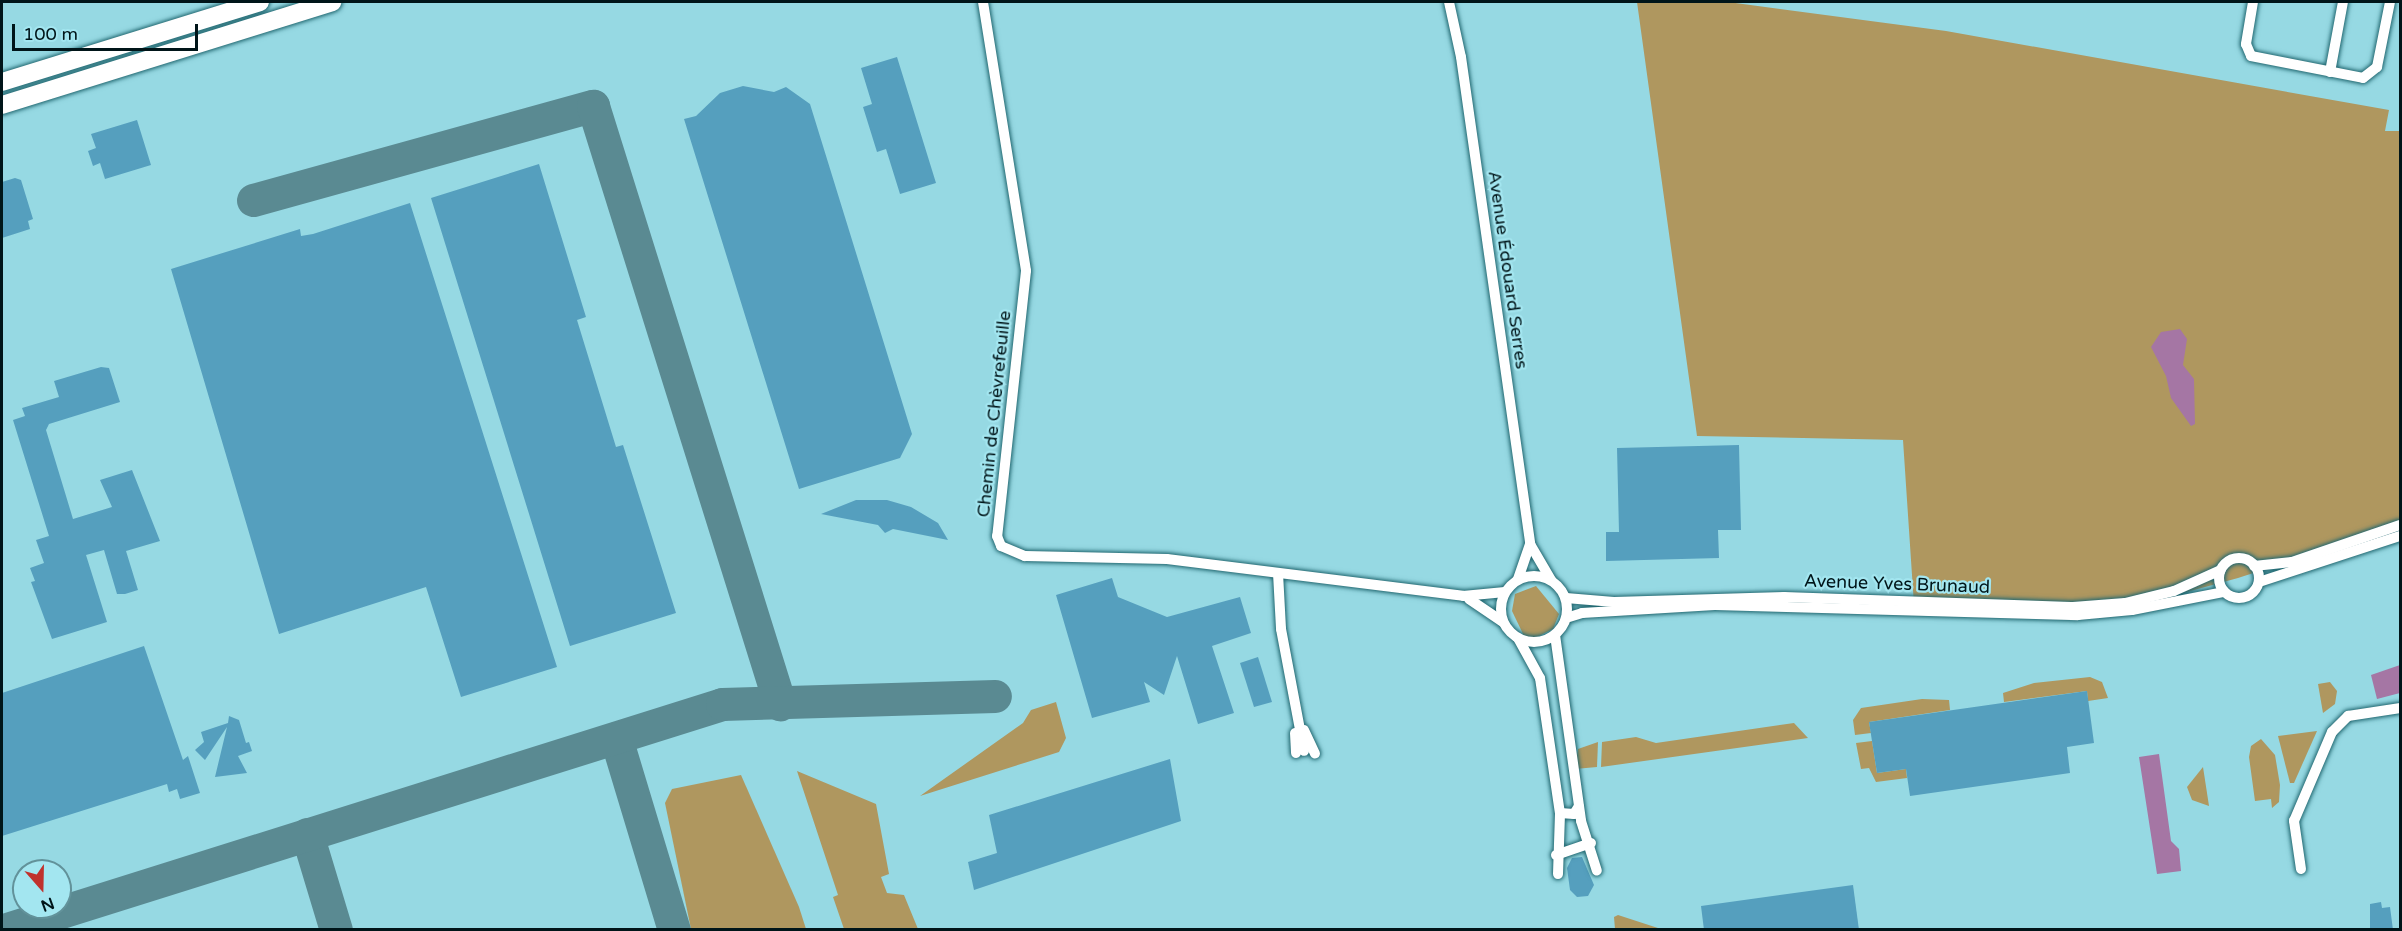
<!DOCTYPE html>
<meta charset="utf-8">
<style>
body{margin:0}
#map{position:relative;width:2402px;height:931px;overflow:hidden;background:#96d9e3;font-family:"Varela Round",sans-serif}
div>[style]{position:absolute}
.green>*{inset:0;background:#af975f}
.water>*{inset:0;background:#a576a4}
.taxiway>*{height:33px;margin:-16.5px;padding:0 16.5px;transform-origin:16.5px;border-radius:16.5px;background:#5a8a92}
.building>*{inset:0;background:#559fbe}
.roads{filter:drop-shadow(0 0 2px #216770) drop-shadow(0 0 2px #216770)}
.street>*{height:10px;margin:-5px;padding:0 5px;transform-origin:5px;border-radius:5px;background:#fff}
.street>.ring{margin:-5px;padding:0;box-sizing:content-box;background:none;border:10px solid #fff;border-radius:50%}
.highway>*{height:18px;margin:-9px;padding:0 9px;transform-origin:9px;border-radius:9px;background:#fff}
span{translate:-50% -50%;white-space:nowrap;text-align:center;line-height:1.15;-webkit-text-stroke:4.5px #a3e6f0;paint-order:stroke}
.street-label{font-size:18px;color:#001519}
.frame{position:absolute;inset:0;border:3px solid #001519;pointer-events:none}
.north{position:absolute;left:12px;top:859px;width:60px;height:60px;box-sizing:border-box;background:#a3e6f0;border:2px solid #62929a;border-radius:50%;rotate:160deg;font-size:16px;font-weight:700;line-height:24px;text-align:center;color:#001519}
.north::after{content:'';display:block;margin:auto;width:21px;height:27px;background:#c0322d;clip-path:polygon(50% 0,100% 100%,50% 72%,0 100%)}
.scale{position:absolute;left:12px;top:24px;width:186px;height:27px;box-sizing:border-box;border:3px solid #001519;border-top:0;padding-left:8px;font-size:18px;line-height:21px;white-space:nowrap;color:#001519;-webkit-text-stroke:4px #a3e6f0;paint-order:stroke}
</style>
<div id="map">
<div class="green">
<div style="clip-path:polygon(1637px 2px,1728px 2px,1946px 31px,2389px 110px,2385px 131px,2400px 131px,2400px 525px,2238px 578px,2128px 608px,1914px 605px,1903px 440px,1697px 436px)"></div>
<div style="clip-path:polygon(1536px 586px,1559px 614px,1553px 629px,1535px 638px,1524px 636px,1512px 611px,1515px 594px)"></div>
<div style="clip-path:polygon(2090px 677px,2102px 682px,2108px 698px,2088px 701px,2087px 691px,2004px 702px,2003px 693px,2034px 683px)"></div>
<div style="clip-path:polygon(2330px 682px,2337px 691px,2335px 704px,2323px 713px,2318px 684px)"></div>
<div style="clip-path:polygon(1922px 699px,1949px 700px,1950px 710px,1869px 722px,1871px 733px,1855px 735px,1853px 720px,1861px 708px)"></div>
<div style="clip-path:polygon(1056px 702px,1066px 738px,1059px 752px,920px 796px,1023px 723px,1031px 710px)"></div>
<div style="clip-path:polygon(1794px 723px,1808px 738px,1601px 767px,1602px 742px,1636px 737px,1656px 743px)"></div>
<div style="clip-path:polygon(2317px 731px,2294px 783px,2290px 783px,2278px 736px)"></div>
<div style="clip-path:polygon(2261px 739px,2275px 755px,2280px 785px,2279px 802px,2272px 808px,2271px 799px,2255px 801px,2249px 757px,2251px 746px)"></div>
<div style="clip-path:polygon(1872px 741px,1877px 773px,1906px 769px,1907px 778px,1876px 782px,1869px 768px,1861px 769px,1856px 743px)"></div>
<div style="clip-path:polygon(1598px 742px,1597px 767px,1575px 769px,1578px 749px)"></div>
<div style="clip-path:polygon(2203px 767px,2209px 806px,2192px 800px,2187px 787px)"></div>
<div style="clip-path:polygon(797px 771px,876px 804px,889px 874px,881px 877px,887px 893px,904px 895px,918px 929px,844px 929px,833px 897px,838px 895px)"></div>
<div style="clip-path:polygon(741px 775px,799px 907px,806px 929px,691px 929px,665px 803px,672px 789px)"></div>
<div style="clip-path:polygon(1618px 915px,1661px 929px,1615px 929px,1614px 917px)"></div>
</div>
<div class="water">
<div style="clip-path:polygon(2180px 329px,2187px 339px,2183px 365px,2194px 379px,2195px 424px,2191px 426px,2171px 398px,2166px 376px,2151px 347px,2161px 332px)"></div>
<div style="clip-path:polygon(2400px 665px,2400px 693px,2377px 699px,2371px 675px)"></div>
<div style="clip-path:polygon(2159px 754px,2171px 841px,2179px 849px,2181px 871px,2157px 874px,2139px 757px)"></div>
</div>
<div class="taxiway">
<div style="left:253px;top:200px;width:353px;rotate:-15.5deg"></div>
<div style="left:593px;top:106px;width:627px;rotate:72.64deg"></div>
<div style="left:616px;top:738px;width:201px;rotate:73.2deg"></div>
<div style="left:307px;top:834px;width:100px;rotate:73.2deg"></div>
<div style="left:4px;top:930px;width:753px;rotate:-17.47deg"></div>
<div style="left:722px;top:704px;width:273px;rotate:-1.7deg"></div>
</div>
<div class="building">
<div style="clip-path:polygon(897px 57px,936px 183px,900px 194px,886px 149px,877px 152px,863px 107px,872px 104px,861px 68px)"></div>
<div style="clip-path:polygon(743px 86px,774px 92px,786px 87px,810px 104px,912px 434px,900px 458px,799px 489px,684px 119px,696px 116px,720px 93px)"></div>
<div style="clip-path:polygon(137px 120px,151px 165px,105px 179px,100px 163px,93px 166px,88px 151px,96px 148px,91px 134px)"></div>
<div style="clip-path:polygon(539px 164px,586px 317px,577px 320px,616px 447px,623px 445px,676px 613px,570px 646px,431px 198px)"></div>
<div style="clip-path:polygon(15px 178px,21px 180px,33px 219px,28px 221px,30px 229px,2px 238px,2px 182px)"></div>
<div style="clip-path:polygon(410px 203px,557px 667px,461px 697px,426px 587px,279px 634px,171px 269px,300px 229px,301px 236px,313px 234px)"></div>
<div style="clip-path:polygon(101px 367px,109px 368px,120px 402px,49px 424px,46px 430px,73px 519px,112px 507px,100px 480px,132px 470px,160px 541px,126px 551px,138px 590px,125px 594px,117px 594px,104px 550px,86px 555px,107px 622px,52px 639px,31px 582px,35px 581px,30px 568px,44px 563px,36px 540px,49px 536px,13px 420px,25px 416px,22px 408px,59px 397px,54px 381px)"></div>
<div style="clip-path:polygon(1739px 445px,1741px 530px,1718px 530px,1719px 558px,1606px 561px,1606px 532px,1619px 532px,1617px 448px)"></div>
<div style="clip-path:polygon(856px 500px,887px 500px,911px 507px,938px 523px,948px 540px,893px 529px,885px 533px,878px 525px,821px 514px)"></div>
<div style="clip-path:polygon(1112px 578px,1118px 597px,1167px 617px,1240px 597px,1251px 633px,1212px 646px,1234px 713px,1198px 724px,1177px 656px,1164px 695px,1144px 682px,1150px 702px,1092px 718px,1056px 595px)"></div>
<div style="clip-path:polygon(144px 646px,183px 760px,188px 756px,200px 793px,180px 799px,177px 789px,169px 792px,167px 784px,2px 836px,2px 693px)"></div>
<div style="clip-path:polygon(1258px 657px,1272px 702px,1254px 707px,1240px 663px)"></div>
<div style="clip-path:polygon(2087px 691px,2094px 743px,2067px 747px,2070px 773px,1910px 796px,1906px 769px,1877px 773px,1869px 722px)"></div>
<div style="clip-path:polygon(229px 716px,239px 720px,246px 743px,249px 742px,252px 751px,238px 756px,247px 773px,215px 777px,227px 727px,205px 760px,195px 750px,204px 742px,201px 732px,228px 723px)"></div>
<div style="clip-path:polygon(1170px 759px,1181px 821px,974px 890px,968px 862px,997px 853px,989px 815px)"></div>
<div style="clip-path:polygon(1582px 857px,1594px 885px,1588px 896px,1577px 897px,1570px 890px,1567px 868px,1572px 858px)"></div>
<div style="clip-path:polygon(1853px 885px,1859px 930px,1704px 930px,1701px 906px)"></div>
<div style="clip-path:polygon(2381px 902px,2382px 908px,2390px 907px,2393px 930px,2370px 930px,2370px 904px)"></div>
</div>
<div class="roads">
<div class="street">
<div style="left:983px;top:2px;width:272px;rotate:80.9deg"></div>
<div style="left:1026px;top:271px;width:267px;rotate:96.2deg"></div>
<div style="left:997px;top:536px;width:11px;rotate:68deg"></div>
<div style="left:1001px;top:546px;width:26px;rotate:23deg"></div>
<div style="left:1025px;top:556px;width:142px;rotate:1.2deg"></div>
<div style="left:1167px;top:559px;width:298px;rotate:7.1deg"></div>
<div style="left:1463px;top:596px;width:42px;rotate:-5.4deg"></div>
<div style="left:1449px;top:2px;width:56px;rotate:77.7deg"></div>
<div style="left:1461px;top:57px;width:492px;rotate:81.9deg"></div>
<div style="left:1530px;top:544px;width:42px;rotate:59.7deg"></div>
<div style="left:2253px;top:2px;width:43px;rotate:99.5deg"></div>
<div style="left:2246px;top:44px;width:13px;rotate:67deg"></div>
<div style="left:2251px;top:56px;width:114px;rotate:11.1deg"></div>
<div style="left:2363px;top:78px;width:18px;rotate:-38deg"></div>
<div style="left:2377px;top:67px;width:66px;rotate:-78.7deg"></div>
<div style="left:2330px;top:72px;width:71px;rotate:-79.5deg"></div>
<div class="ring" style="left:2219px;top:558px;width:30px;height:30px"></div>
<div style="left:2254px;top:566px;width:38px;rotate:-6deg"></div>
<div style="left:2292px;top:562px;width:114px;rotate:-18.9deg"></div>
<div style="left:1278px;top:573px;width:56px;rotate:86.9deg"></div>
<div style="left:1281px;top:629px;width:124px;rotate:79.3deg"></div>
<div class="ring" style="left:1501px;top:576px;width:56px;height:56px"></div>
<div style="left:1518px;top:579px;width:36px;rotate:-71deg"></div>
<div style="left:2259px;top:582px;width:148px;rotate:-18.1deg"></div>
<div style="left:1566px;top:598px;width:48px;rotate:4.8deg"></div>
<div style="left:1614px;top:602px;width:170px;rotate:-1.7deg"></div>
<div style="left:1784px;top:597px;width:289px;rotate:2deg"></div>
<div style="left:2073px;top:607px;width:52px;rotate:-4.4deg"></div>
<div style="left:2125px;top:603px;width:50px;rotate:-13.8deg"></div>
<div style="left:2174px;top:591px;width:51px;rotate:-24.1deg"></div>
<div style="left:1469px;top:599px;width:41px;rotate:34.1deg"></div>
<div style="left:1566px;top:618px;width:17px;rotate:-17deg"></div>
<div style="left:1582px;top:613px;width:133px;rotate:-3.4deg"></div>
<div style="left:1715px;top:605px;width:363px;rotate:1.6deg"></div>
<div style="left:2078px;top:615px;width:54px;rotate:-5.3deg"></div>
<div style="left:2132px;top:610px;width:94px;rotate:-11.1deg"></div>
<div style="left:1555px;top:635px;width:188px;rotate:82deg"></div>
<div style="left:1581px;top:821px;width:52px;rotate:72.3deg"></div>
<div style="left:1518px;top:638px;width:46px;rotate:61.2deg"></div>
<div style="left:1540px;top:678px;width:136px;rotate:81.6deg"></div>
<div style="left:1560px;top:813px;width:14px;rotate:4deg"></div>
<div style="left:1574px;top:814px;width:9px;rotate:-58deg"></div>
<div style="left:1304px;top:730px;width:26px;rotate:65deg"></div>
<div style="left:1295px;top:733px;width:20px;rotate:87deg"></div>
<div style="left:1556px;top:855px;width:37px;rotate:-19deg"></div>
<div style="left:2301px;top:869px;width:49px;rotate:-98.3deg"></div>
<div style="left:2294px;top:821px;width:97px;rotate:-66.9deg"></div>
<div style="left:2332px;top:732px;width:23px;rotate:-45deg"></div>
<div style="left:2348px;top:716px;width:53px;rotate:-8.7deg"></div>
<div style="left:1558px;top:874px;width:61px;rotate:-88.1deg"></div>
</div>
<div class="highway">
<div style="left:2px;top:82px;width:270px;rotate:-17.2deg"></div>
<div style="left:2px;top:105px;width:346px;rotate:-17.3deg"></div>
</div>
</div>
<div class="street-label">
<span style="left:1508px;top:270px;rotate:82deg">Avenue Édouard Serres</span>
<span style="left:994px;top:414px;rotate:-84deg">Chemin de Chèvrefeuille</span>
<span style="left:1897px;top:584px;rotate:2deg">Avenue Yves Brunaud</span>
</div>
<div class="frame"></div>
<div class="north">N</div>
<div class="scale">100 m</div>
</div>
